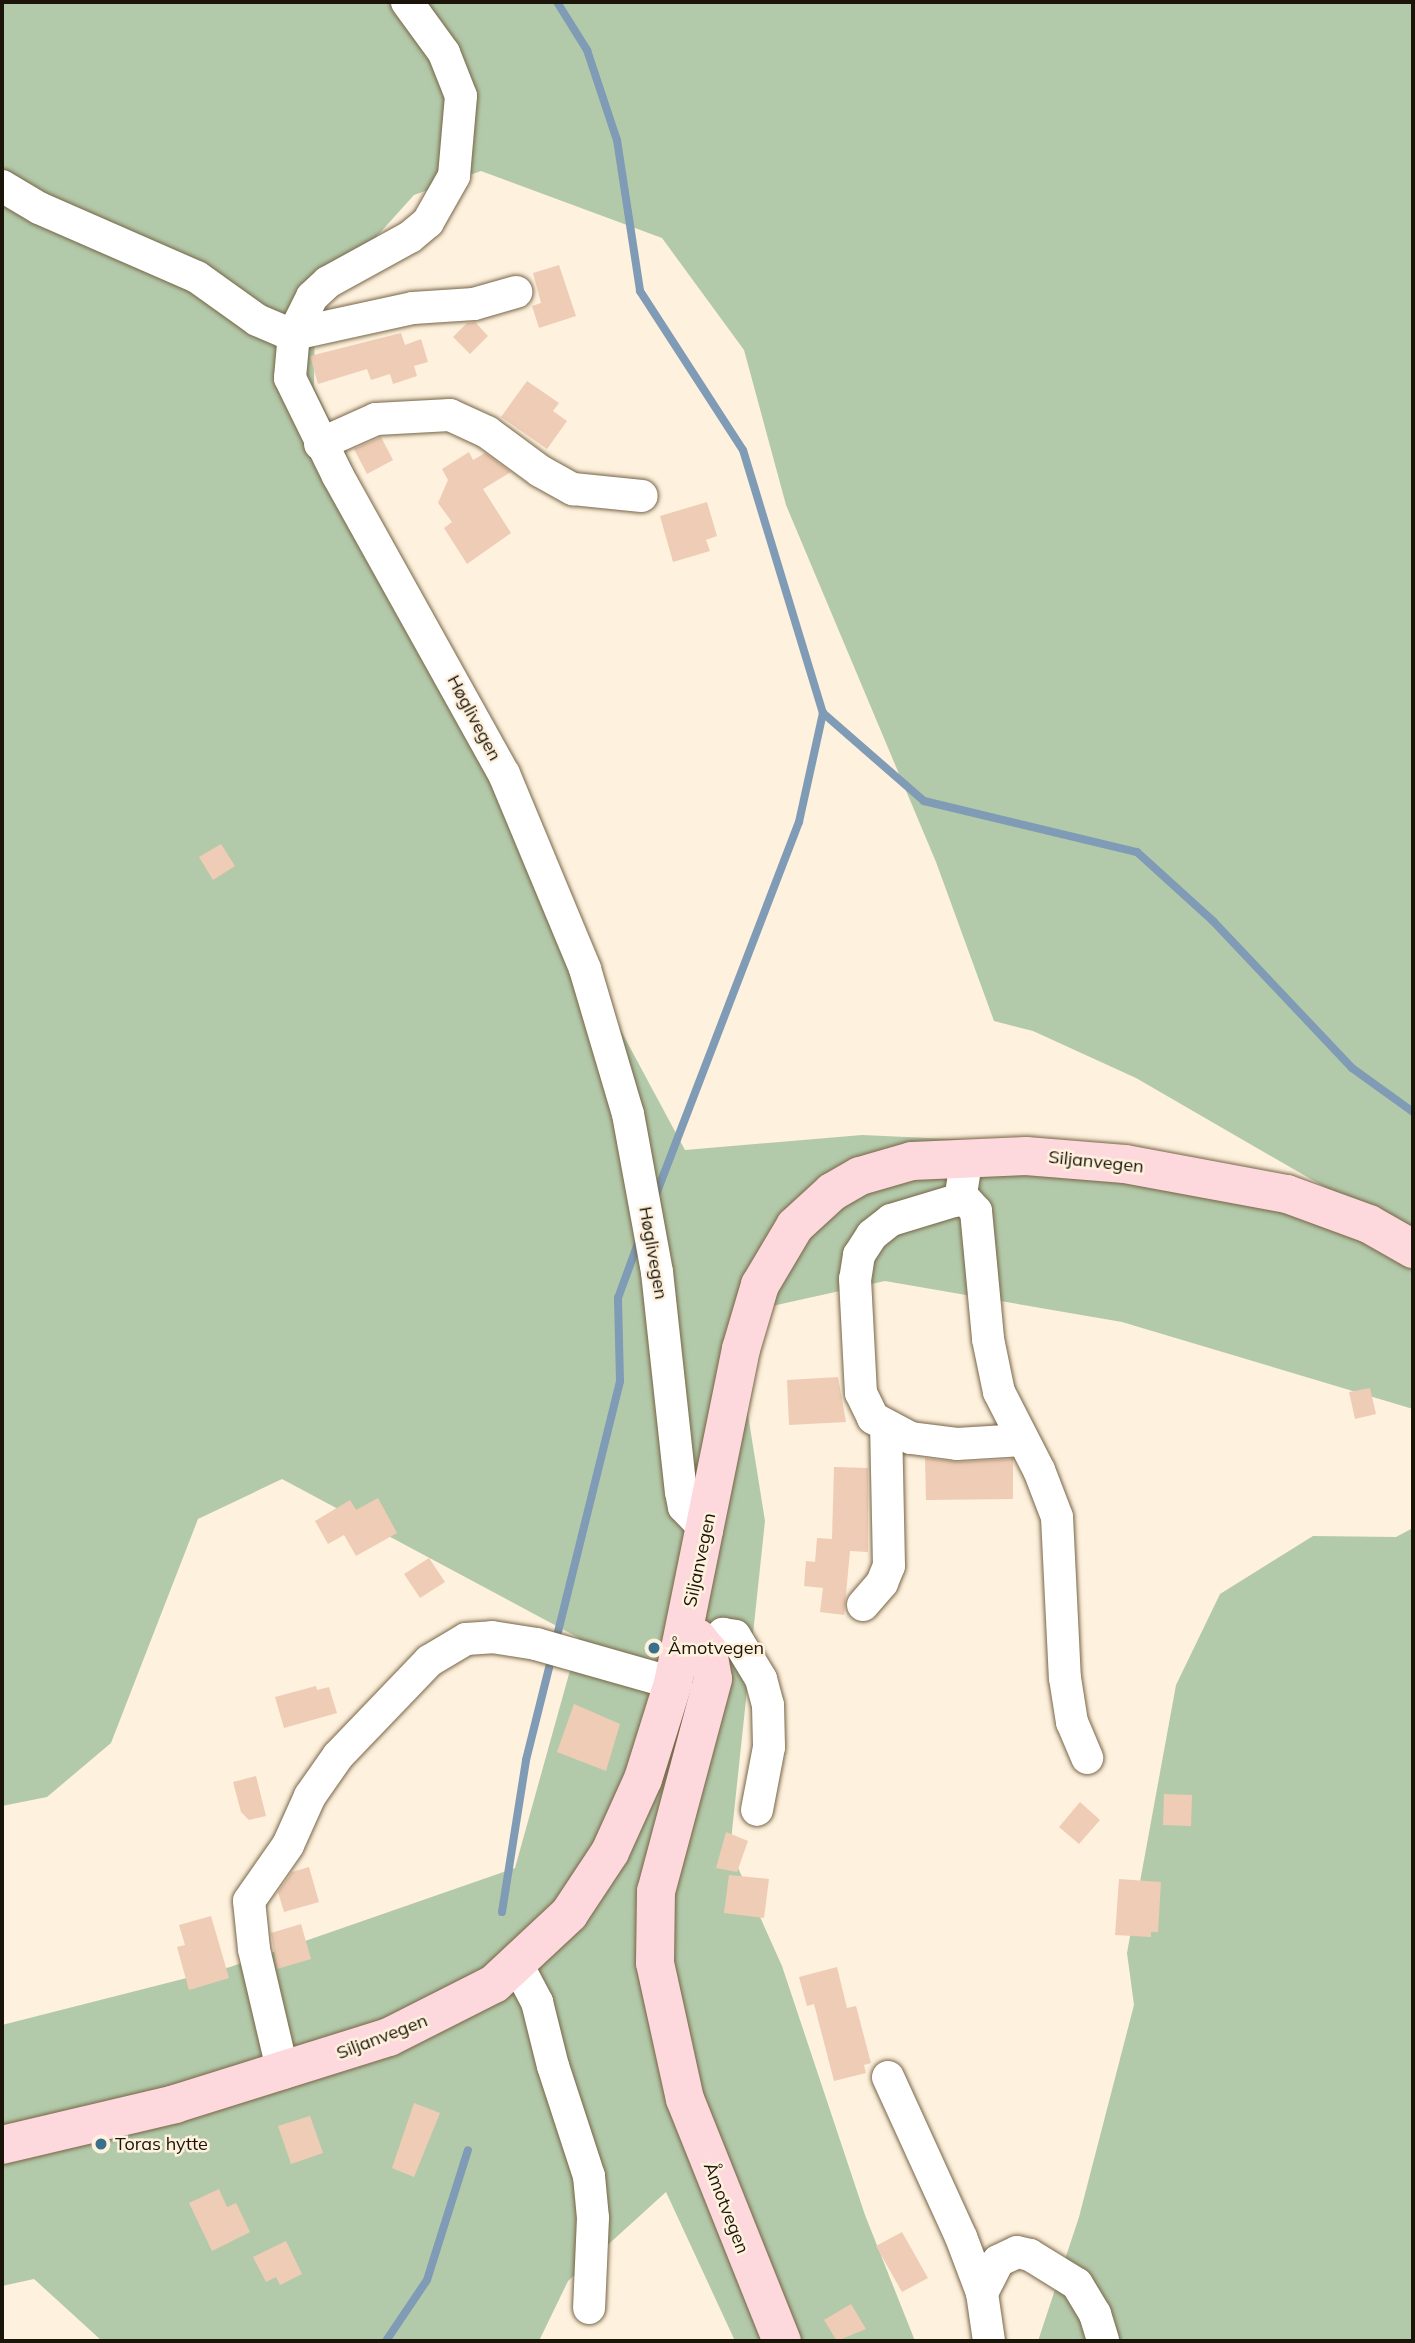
<!DOCTYPE html>
<meta charset="utf-8">
<style>
body{margin:0}
#map{position:relative;width:1415px;height:2343px;overflow:hidden;background:#fef1dd;font-family:Mulish,sans-serif}
div>[style]{position:absolute}
.forest>*{inset:0;background:#b3caaa}
.stream>*{height:8px;margin:-4px;padding:0 4px;transform-origin:4px;border-radius:4px;background:#7f9bb6}
.building>*{inset:0;background:#efccb6}
.roads{filter:drop-shadow(0 0 2px #776547) drop-shadow(0 0 2px #776547)}
.minor>*{height:32px;margin:-16px;padding:0 16px;transform-origin:16px;border-radius:16px;background:#fff}
.major>*{height:38px;margin:-19px;padding:0 19px;transform-origin:19px;border-radius:19px;background:#fdd8dd}
.dots>*{width:19px;height:19px;translate:-50% -50%;box-sizing:border-box;border:4px solid #fef1dd;border-radius:50%}
span{translate:-50% -50%;white-space:nowrap;text-align:center;line-height:1.15;-webkit-text-stroke:5px #fef1dd;paint-order:stroke}
.street-label{font-size:18px;color:#1b1408}
.poi-label{font-size:18px;color:#1b1408}
.left{translate:0 -50%;text-align:left}
.frame{position:absolute;inset:0;border:4px solid #1b1408;pointer-events:none}
</style>
<div id="map">
<div class="forest">
<div style="clip-path:polygon(evenodd,2px 2px,1413px 2px,1413px 1409px,1122px 1322px,885px 1281px,732px 1315px,765px 1521px,730px 1850px,782px 1966px,865px 2215px,915px 2341px,735px 2341px,666px 2192px,568px 2281px,539px 2341px,102px 2341px,34px 2279px,2px 2286px,2px 2025px,230px 1967px,515px 1868px,579px 1638px,282px 1479px,198px 1519px,111px 1743px,47px 1797px,2px 1806px,2px 2px,481px 171px,662px 238px,744px 350px,786px 505px,936px 862px,994px 1021px,1033px 1031px,1136px 1078px,1366px 1211px,1016px 1142px,862px 1135px,685px 1150px,518px 839px,509px 796px,314px 387px,315px 305px,414px 195px,481px 171px)"></div>
<div style="clip-path:polygon(1413px 1528px,1413px 2341px,1038px 2341px,1079px 2217px,1134px 2005px,1127px 1953px,1176px 1685px,1220px 1594px,1313px 1536px,1396px 1537px)"></div>
</div>
<div class="stream">
<div style="left:557px;top:2px;width:57px;rotate:58deg"></div>
<div style="left:587px;top:50px;width:95px;rotate:71.6deg"></div>
<div style="left:617px;top:140px;width:153px;rotate:81.3deg"></div>
<div style="left:640px;top:291px;width:189px;rotate:57.1deg"></div>
<div style="left:743px;top:450px;width:275px;rotate:73.1deg"></div>
<div style="left:655px;top:1197px;width:402px;rotate:-69deg"></div>
<div style="left:799px;top:822px;width:112px;rotate:-77.6deg"></div>
<div style="left:823px;top:713px;width:134px;rotate:41.1deg"></div>
<div style="left:924px;top:801px;width:219px;rotate:13.5deg"></div>
<div style="left:1137px;top:852px;width:103px;rotate:42.2deg"></div>
<div style="left:1213px;top:921px;width:202px;rotate:46.6deg"></div>
<div style="left:1352px;top:1068px;width:75px;rotate:35.8deg"></div>
<div style="left:555px;top:1644px;width:271px;rotate:-76.1deg"></div>
<div style="left:620px;top:1381px;width:83px;rotate:-91.4deg"></div>
<div style="left:618px;top:1298px;width:64px;rotate:-69.9deg"></div>
<div style="left:502px;top:1912px;width:154px;rotate:-81deg"></div>
<div style="left:526px;top:1760px;width:107px;rotate:-76deg"></div>
<div style="left:386px;top:2341px;width:73px;rotate:-56.1deg"></div>
<div style="left:427px;top:2280px;width:136px;rotate:-72.5deg"></div>
</div>
<div class="building">
<div style="clip-path:polygon(559px 265px,576px 316px,539px 328px,532px 306px,541px 303px,533px 273px)"></div>
<div style="clip-path:polygon(475px 322px,488px 336px,470px 354px,453px 337px,467px 323px)"></div>
<div style="clip-path:polygon(401px 333px,405px 345px,421px 339px,428px 362px,414px 366px,417px 376px,393px 384px,390px 374px,371px 380px,367px 369px,318px 384px,310px 356px)"></div>
<div style="clip-path:polygon(527px 381px,559px 403px,553px 411px,567px 421px,547px 449px,501px 417px)"></div>
<div style="clip-path:polygon(381px 437px,393px 460px,367px 474px,354px 449px)"></div>
<div style="clip-path:polygon(469px 452px,473px 460px,485px 453px,511px 472px,483px 489px,511px 533px,467px 564px,444px 528px,452px 522px,438px 503px,448px 480px,442px 469px)"></div>
<div style="clip-path:polygon(707px 502px,717px 536px,706px 540px,710px 551px,673px 562px,660px 516px)"></div>
<div style="clip-path:polygon(221px 844px,235px 866px,213px 880px,199px 857px)"></div>
<div style="clip-path:polygon(838px 1377px,846px 1422px,789px 1425px,787px 1380px)"></div>
<div style="clip-path:polygon(1370px 1388px,1376px 1414px,1355px 1419px,1349px 1392px)"></div>
<div style="clip-path:polygon(925px 1458px,958px 1462px,1013px 1459px,1013px 1499px,926px 1500px)"></div>
<div style="clip-path:polygon(834px 1467px,868px 1468px,868px 1552px,850px 1551px,844px 1615px,820px 1612px,823px 1588px,804px 1586px,806px 1561px,815px 1562px,817px 1538px,832px 1539px)"></div>
<div style="clip-path:polygon(378px 1498px,397px 1533px,356px 1556px,344px 1535px,328px 1544px,315px 1521px,350px 1500px,356px 1510px)"></div>
<div style="clip-path:polygon(429px 1558px,445px 1582px,420px 1598px,404px 1574px)"></div>
<div style="clip-path:polygon(316px 1686px,317px 1690px,329px 1687px,337px 1713px,284px 1728px,275px 1697px)"></div>
<div style="clip-path:polygon(574px 1704px,620px 1724px,606px 1771px,557px 1752px)"></div>
<div style="clip-path:polygon(256px 1776px,266px 1816px,249px 1820px,241px 1812px,233px 1782px)"></div>
<div style="clip-path:polygon(1164px 1794px,1192px 1795px,1191px 1826px,1163px 1825px)"></div>
<div style="clip-path:polygon(1080px 1802px,1100px 1820px,1079px 1844px,1059px 1827px)"></div>
<div style="clip-path:polygon(726px 1832px,748px 1841px,737px 1872px,716px 1868px)"></div>
<div style="clip-path:polygon(309px 1867px,319px 1902px,284px 1912px,278px 1892px,292px 1872px)"></div>
<div style="clip-path:polygon(729px 1875px,769px 1879px,764px 1918px,724px 1913px)"></div>
<div style="clip-path:polygon(1119px 1879px,1161px 1882px,1158px 1932px,1151px 1932px,1151px 1937px,1115px 1935px)"></div>
<div style="clip-path:polygon(211px 1916px,229px 1978px,189px 1990px,177px 1947px,185px 1945px,179px 1925px)"></div>
<div style="clip-path:polygon(301px 1924px,311px 1959px,277px 1969px,271px 1933px)"></div>
<div style="clip-path:polygon(837px 1967px,847px 2008px,856px 2006px,871px 2063px,864px 2065px,866px 2073px,834px 2081px,814px 2004px,807px 2006px,799px 1977px)"></div>
<div style="clip-path:polygon(414px 2103px,440px 2113px,414px 2177px,392px 2168px)"></div>
<div style="clip-path:polygon(310px 2116px,323px 2153px,291px 2164px,278px 2126px)"></div>
<div style="clip-path:polygon(219px 2189px,227px 2207px,236px 2203px,250px 2232px,212px 2251px,189px 2203px)"></div>
<div style="clip-path:polygon(902px 2232px,928px 2278px,902px 2292px,876px 2246px)"></div>
<div style="clip-path:polygon(286px 2241px,302px 2274px,280px 2285px,276px 2277px,266px 2282px,253px 2257px)"></div>
<div style="clip-path:polygon(851px 2304px,866px 2329px,837px 2341px,824px 2320px)"></div>
</div>
<div class="roads">
<div class="minor">
<div style="left:407px;top:2px;width:63px;rotate:54deg"></div>
<div style="left:444px;top:53px;width:46px;rotate:68.4deg"></div>
<div style="left:461px;top:96px;width:80px;rotate:95deg"></div>
<div style="left:454px;top:176px;width:53px;rotate:119.5deg"></div>
<div style="left:428px;top:222px;width:23px;rotate:140deg"></div>
<div style="left:410px;top:237px;width:94px;rotate:151.2deg"></div>
<div style="left:328px;top:282px;width:22px;rotate:137deg"></div>
<div style="left:312px;top:297px;width:40px;rotate:116.6deg"></div>
<div style="left:294px;top:333px;width:45px;rotate:95.1deg"></div>
<div style="left:290px;top:378px;width:109px;rotate:63.9deg"></div>
<div style="left:338px;top:476px;width:341px;rotate:60.9deg"></div>
<div style="left:504px;top:774px;width:211px;rotate:67.4deg"></div>
<div style="left:585px;top:969px;width:151px;rotate:73.5deg"></div>
<div style="left:628px;top:1114px;width:161px;rotate:79.6deg"></div>
<div style="left:657px;top:1272px;width:221px;rotate:83.8deg"></div>
<div style="left:681px;top:1492px;width:15px;rotate:79deg"></div>
<div style="left:684px;top:1507px;width:33px;rotate:46deg"></div>
<div style="left:2px;top:186px;width:43px;rotate:30.7deg"></div>
<div style="left:39px;top:208px;width:172px;rotate:23.6deg"></div>
<div style="left:197px;top:277px;width:74px;rotate:35.6deg"></div>
<div style="left:257px;top:320px;width:30px;rotate:23deg"></div>
<div style="left:285px;top:332px;width:18px"></div>
<div style="left:303px;top:332px;width:113px;rotate:-12.3deg"></div>
<div style="left:413px;top:308px;width:61px;rotate:-3.8deg"></div>
<div style="left:474px;top:304px;width:44px;rotate:-15.9deg"></div>
<div style="left:320px;top:444px;width:61px;rotate:-24.1deg"></div>
<div style="left:376px;top:419px;width:74px;rotate:-3.1deg"></div>
<div style="left:450px;top:415px;width:41px;rotate:24.7deg"></div>
<div style="left:487px;top:432px;width:66px;rotate:36.3deg"></div>
<div style="left:540px;top:471px;width:38px;rotate:29deg"></div>
<div style="left:573px;top:489px;width:69px;rotate:5.8deg"></div>
<div style="left:964px;top:1175px;width:20px;rotate:99deg"></div>
<div style="left:961px;top:1195px;width:9px;rotate:139deg"></div>
<div style="left:954px;top:1201px;width:66px;rotate:163.2deg"></div>
<div style="left:891px;top:1220px;width:24px;rotate:142deg"></div>
<div style="left:872px;top:1235px;width:24px;rotate:123deg"></div>
<div style="left:859px;top:1255px;width:24px;rotate:99deg"></div>
<div style="left:855px;top:1279px;width:114px;rotate:87deg"></div>
<div style="left:861px;top:1393px;width:28px;rotate:64deg"></div>
<div style="left:873px;top:1418px;width:43px;rotate:27.8deg"></div>
<div style="left:911px;top:1438px;width:46px;rotate:7.4deg"></div>
<div style="left:957px;top:1444px;width:66px;rotate:-3.5deg"></div>
<div style="left:961px;top:1195px;width:22px;rotate:47deg"></div>
<div style="left:976px;top:1211px;width:129px;rotate:84.6deg"></div>
<div style="left:988px;top:1339px;width:54px;rotate:78.3deg"></div>
<div style="left:999px;top:1392px;width:88px;rotate:62.9deg"></div>
<div style="left:1039px;top:1470px;width:50px;rotate:69deg"></div>
<div style="left:1057px;top:1517px;width:161px;rotate:87.2deg"></div>
<div style="left:1065px;top:1678px;width:45px;rotate:81deg"></div>
<div style="left:1072px;top:1722px;width:39px;rotate:67deg"></div>
<div style="left:863px;top:1605px;width:29px;rotate:-49deg"></div>
<div style="left:882px;top:1583px;width:18px;rotate:-68deg"></div>
<div style="left:889px;top:1566px;width:138px;rotate:-91.2deg"></div>
<div style="left:708px;top:1651px;width:23px;rotate:-49deg"></div>
<div style="left:723px;top:1634px;width:12px;rotate:9deg"></div>
<div style="left:735px;top:1636px;width:50px;rotate:58.8deg"></div>
<div style="left:761px;top:1679px;width:27px;rotate:75deg"></div>
<div style="left:768px;top:1705px;width:42px;rotate:88.6deg"></div>
<div style="left:769px;top:1747px;width:64px;rotate:100.8deg"></div>
<div style="left:518px;top:1966px;width:41px;rotate:62.2deg"></div>
<div style="left:537px;top:2002px;width:66px;rotate:76deg"></div>
<div style="left:553px;top:2066px;width:116px;rotate:71.9deg"></div>
<div style="left:589px;top:2176px;width:42px;rotate:84.6deg"></div>
<div style="left:593px;top:2218px;width:90px;rotate:92.5deg"></div>
<div style="left:283px;top:2073px;width:127px;rotate:-103.2deg"></div>
<div style="left:254px;top:1949px;width:48px;rotate:-95.9deg"></div>
<div style="left:249px;top:1901px;width:68px;rotate:-55.1deg"></div>
<div style="left:288px;top:1845px;width:54px;rotate:-65.8deg"></div>
<div style="left:310px;top:1796px;width:49px;rotate:-55deg"></div>
<div style="left:338px;top:1756px;width:132px;rotate:-46.2deg"></div>
<div style="left:429px;top:1661px;width:43px;rotate:-30.7deg"></div>
<div style="left:466px;top:1639px;width:26px;rotate:-4deg"></div>
<div style="left:492px;top:1637px;width:45px;rotate:9deg"></div>
<div style="left:536px;top:1644px;width:142px;rotate:15.9deg"></div>
<div style="left:888px;top:2077px;width:176px;rotate:65.5deg"></div>
<div style="left:961px;top:2237px;width:60px;rotate:69.4deg"></div>
<div style="left:982px;top:2293px;width:49px;rotate:81.7deg"></div>
<div style="left:982px;top:2293px;width:36px;rotate:-63deg"></div>
<div style="left:998px;top:2261px;width:21px;rotate:-25deg"></div>
<div style="left:1017px;top:2252px;width:13px;rotate:13deg"></div>
<div style="left:1030px;top:2255px;width:55px;rotate:31.7deg"></div>
<div style="left:1077px;top:2284px;width:35px;rotate:59deg"></div>
<div style="left:1095px;top:2314px;width:28px;rotate:73deg"></div>
</div>
<div class="major">
<div style="left:685px;top:1634px;width:13px;rotate:18deg"></div>
<div style="left:697px;top:1638px;width:17px;rotate:50deg"></div>
<div style="left:708px;top:1651px;width:28px;rotate:80deg"></div>
<div style="left:713px;top:1679px;width:220px;rotate:105deg"></div>
<div style="left:656px;top:1891px;width:72px;rotate:90.8deg"></div>
<div style="left:655px;top:1963px;width:139px;rotate:77.6deg"></div>
<div style="left:685px;top:2099px;width:261px;rotate:68.2deg"></div>
<div style="left:2px;top:2145px;width:178px;rotate:-13.3deg"></div>
<div style="left:175px;top:2104px;width:224px;rotate:-17.4deg"></div>
<div style="left:389px;top:2037px;width:118px;rotate:-26.8deg"></div>
<div style="left:494px;top:1984px;width:103px;rotate:-43deg"></div>
<div style="left:569px;top:1914px;width:74px;rotate:-56.5deg"></div>
<div style="left:610px;top:1852px;width:80px;rotate:-65.7deg"></div>
<div style="left:643px;top:1779px;width:101px;rotate:-72.6deg"></div>
<div style="left:673px;top:1683px;width:341px;rotate:-78.5deg"></div>
<div style="left:741px;top:1349px;width:67px;rotate:-73.5deg"></div>
<div style="left:760px;top:1285px;width:69px;rotate:-59.3deg"></div>
<div style="left:795px;top:1226px;width:50px;rotate:-42.6deg"></div>
<div style="left:832px;top:1192px;width:32px;rotate:-30deg"></div>
<div style="left:860px;top:1176px;width:54px;rotate:-16.1deg"></div>
<div style="left:912px;top:1161px;width:114px;rotate:-2.5deg"></div>
<div style="left:1026px;top:1156px;width:99px;rotate:4.6deg"></div>
<div style="left:1125px;top:1164px;width:165px;rotate:10.5deg"></div>
<div style="left:1287px;top:1194px;width:87px;rotate:20.1deg"></div>
<div style="left:1369px;top:1224px;width:51px;rotate:29.6deg"></div>
</div>
</div>
<div class="dots">
<div style="left:654px;top:1648px;background:#3a708c"></div>
<div style="left:101px;top:2144px;background:#3a708c"></div>
</div>
<div class="street-label">
<span style="left:474px;top:718px;rotate:62deg">Høglivegen</span>
<span style="left:1096px;top:1162px;rotate:6deg">Siljanvegen</span>
<span style="left:653px;top:1253px;rotate:80deg">Høglivegen</span>
<span style="left:700px;top:1560px;rotate:-78deg">Siljanvegen</span>
<span style="left:382px;top:2037px;rotate:-21deg">Siljanvegen</span>
<span style="left:726px;top:2208px;rotate:69deg">Åmotvegen</span>
</div>
<div class="poi-label">
<span class="left" style="left:668px;top:1648px">Åmotvegen</span>
<span class="left" style="left:115px;top:2144px">Toras hytte</span>
</div>
<div class="frame"></div>
</div>
